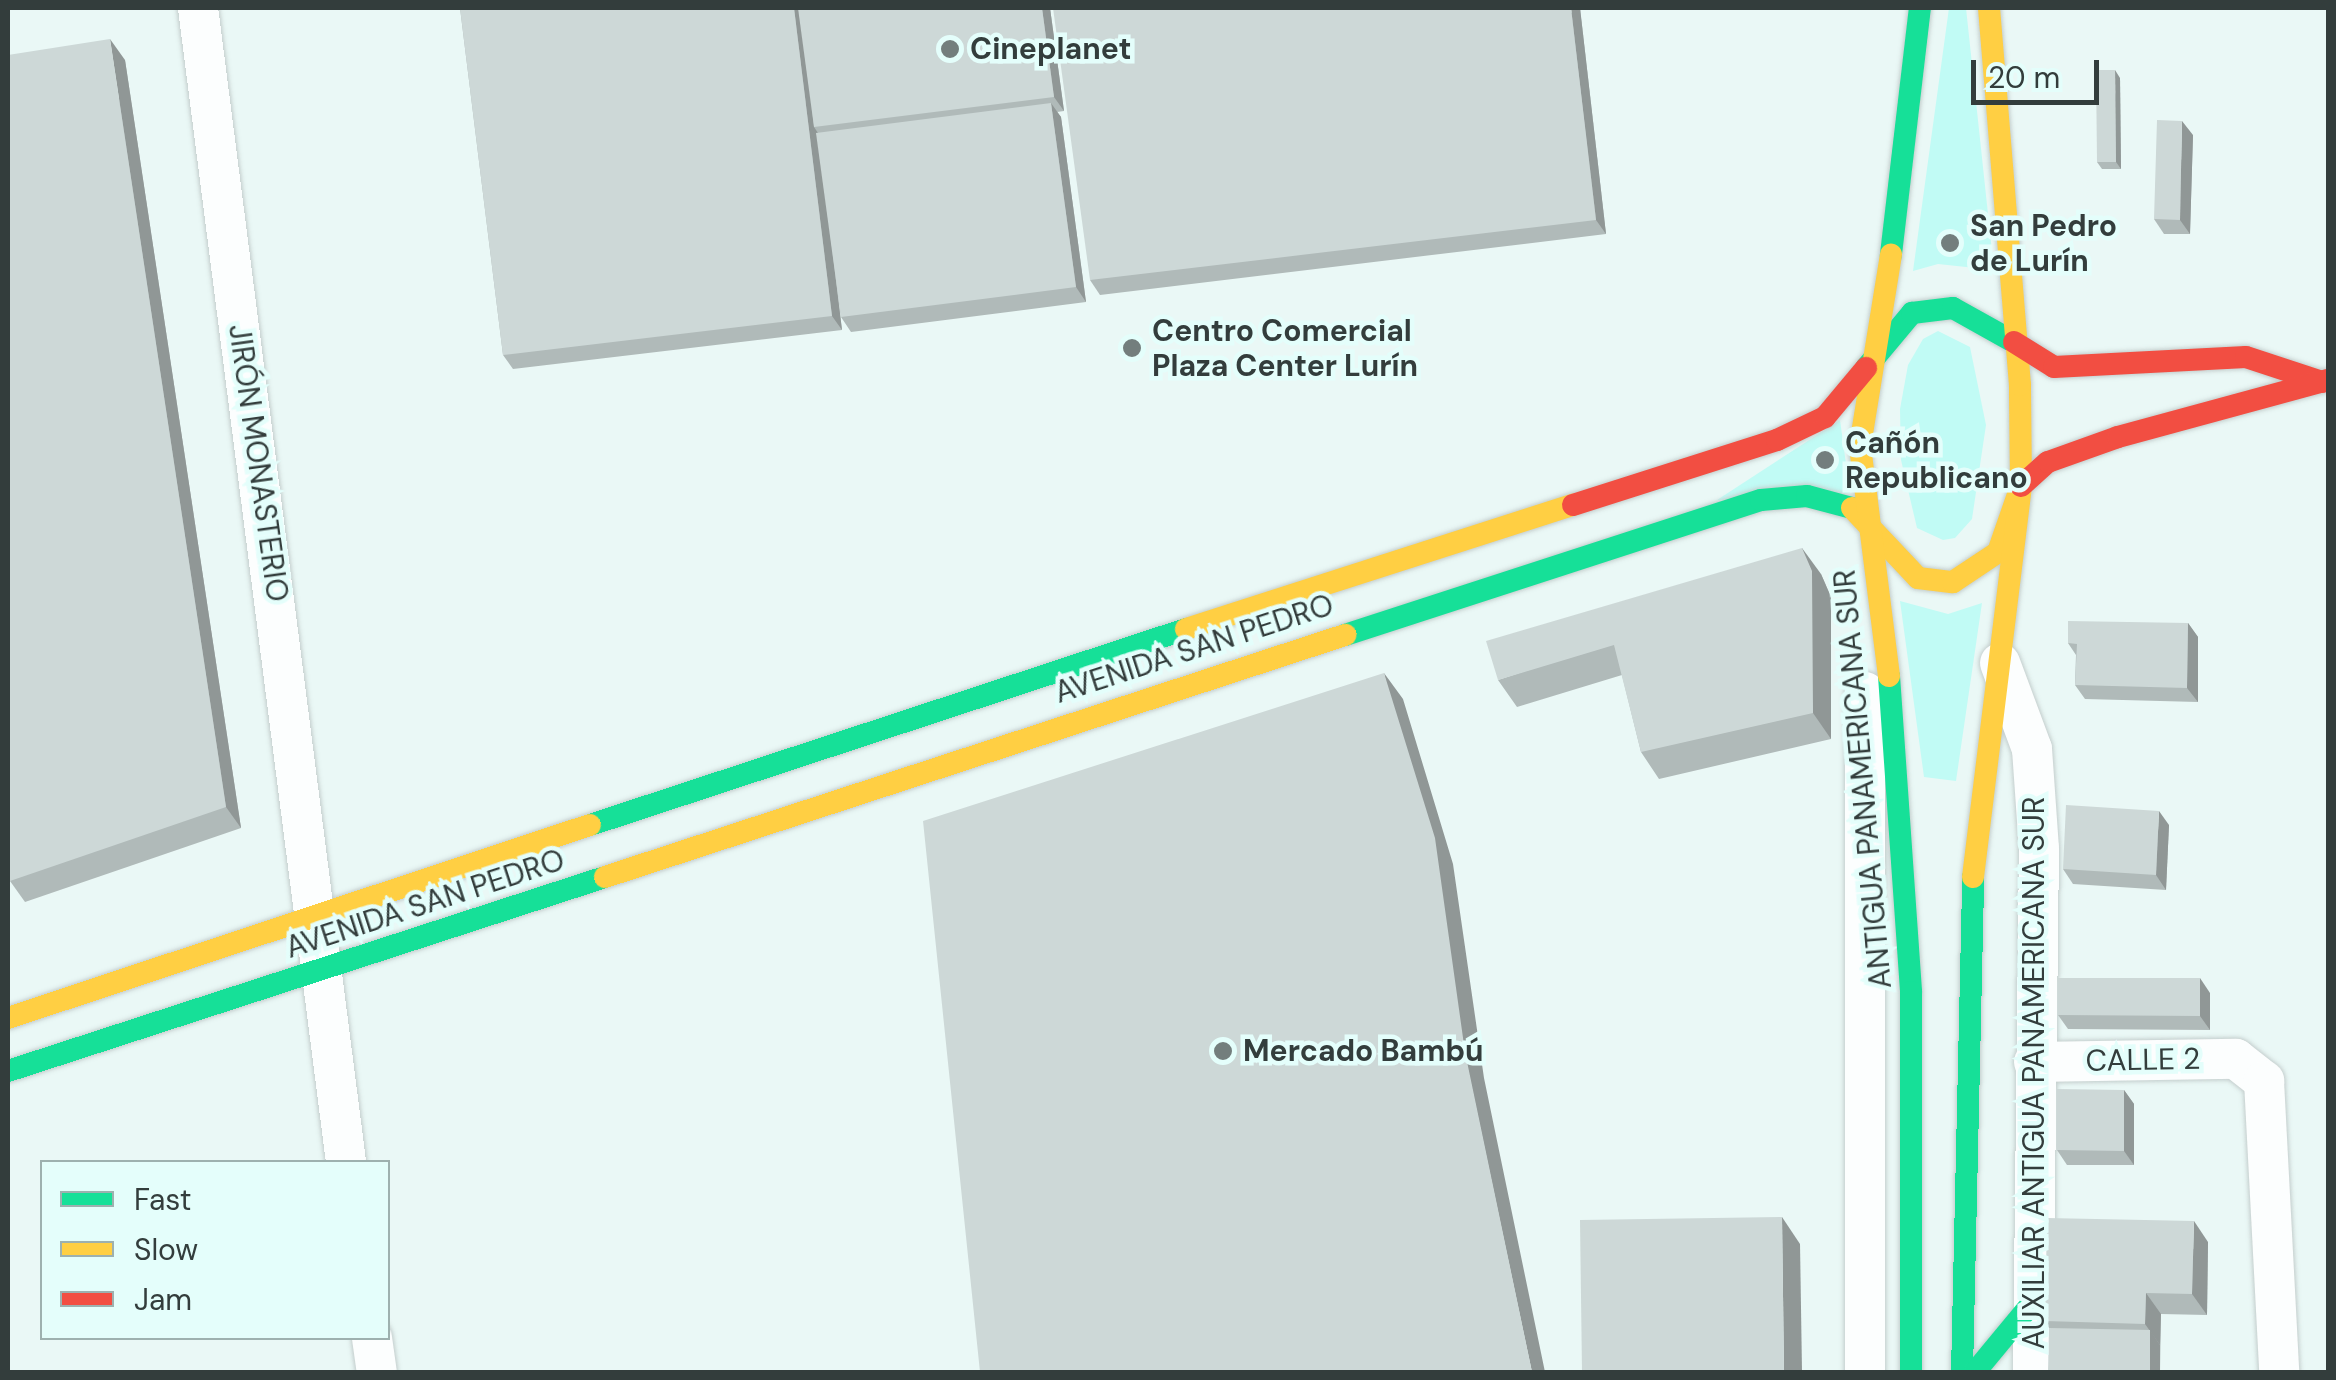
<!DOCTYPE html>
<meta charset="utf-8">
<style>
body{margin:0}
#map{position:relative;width:2336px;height:1380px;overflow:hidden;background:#eaf8f6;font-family:"DM Sans",sans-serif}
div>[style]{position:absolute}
.green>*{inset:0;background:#c1fbf5}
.roads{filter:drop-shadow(0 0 2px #c4cecd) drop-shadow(0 0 2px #c4cecd)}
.street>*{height:40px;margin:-20px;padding:0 20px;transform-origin:20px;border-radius:20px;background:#fcfefe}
.fast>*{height:22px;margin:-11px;padding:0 11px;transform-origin:11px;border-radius:11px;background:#16e098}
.slow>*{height:22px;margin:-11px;padding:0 11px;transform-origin:11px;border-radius:11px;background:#ffcf43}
.jam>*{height:22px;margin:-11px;padding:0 11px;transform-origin:11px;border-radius:11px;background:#f24e42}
.wall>*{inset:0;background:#b0bab9}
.shaded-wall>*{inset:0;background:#909796}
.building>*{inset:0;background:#cdd8d7}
.dots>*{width:28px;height:28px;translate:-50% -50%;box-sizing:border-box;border:5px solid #e4fefb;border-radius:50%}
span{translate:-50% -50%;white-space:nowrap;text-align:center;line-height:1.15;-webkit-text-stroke:9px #e4fefb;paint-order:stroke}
.poi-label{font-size:30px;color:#333d3c;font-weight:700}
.left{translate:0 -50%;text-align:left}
.street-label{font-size:30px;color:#333d3c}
.frame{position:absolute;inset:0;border:10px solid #333d3c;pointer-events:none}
.legend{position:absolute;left:40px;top:1160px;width:350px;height:180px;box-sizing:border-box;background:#e4fefb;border:2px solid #9db1af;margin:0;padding:12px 18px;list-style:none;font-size:30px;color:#333d3c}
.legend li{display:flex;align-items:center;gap:20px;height:50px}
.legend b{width:50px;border:2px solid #9db1af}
.scale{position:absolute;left:1971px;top:60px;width:128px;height:45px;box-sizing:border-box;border:5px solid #333d3c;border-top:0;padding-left:12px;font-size:30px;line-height:35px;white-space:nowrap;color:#333d3c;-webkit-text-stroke:8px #e4fefb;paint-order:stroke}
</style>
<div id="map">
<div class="green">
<div style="clip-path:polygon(1949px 8px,1966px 8px,1994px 270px,1938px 264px,1913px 271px)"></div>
<div style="clip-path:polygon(1938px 331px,1970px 347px,1986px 425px,1972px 519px,1955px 538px,1943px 540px,1917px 528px,1901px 460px,1900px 409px,1908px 365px,1923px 339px)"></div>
<div style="clip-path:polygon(1840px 420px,1850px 493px,1717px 500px)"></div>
<div style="clip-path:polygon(1900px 601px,1948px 614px,1982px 603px,1956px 781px,1924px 777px)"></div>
</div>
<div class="roads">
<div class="street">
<div style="left:198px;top:8px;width:1163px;rotate:82.69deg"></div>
<div style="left:2000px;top:663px;width:92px;rotate:69.6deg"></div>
<div style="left:2032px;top:749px;width:99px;rotate:86deg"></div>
<div style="left:2039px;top:848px;width:524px;rotate:90.66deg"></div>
<div style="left:2034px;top:1062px;width:202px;rotate:-0.9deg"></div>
<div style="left:2236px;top:1059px;width:36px;rotate:38deg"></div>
<div style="left:2264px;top:1081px;width:291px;rotate:87deg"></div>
<div style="left:372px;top:1338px;width:34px;rotate:82deg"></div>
<div style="left:1865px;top:1372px;width:680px;rotate:-90deg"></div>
</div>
<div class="fast">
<div style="left:1891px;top:254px;width:248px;rotate:-83.3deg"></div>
<div style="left:1866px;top:368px;width:72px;rotate:-50.1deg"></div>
<div style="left:1912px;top:313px;width:41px;rotate:-7deg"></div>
<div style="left:1953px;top:308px;width:70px;rotate:29.1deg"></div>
<div style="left:1345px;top:635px;width:437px;rotate:-18deg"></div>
<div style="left:1761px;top:500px;width:46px;rotate:-5deg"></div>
<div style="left:1807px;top:496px;width:47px;rotate:14.9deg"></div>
<div style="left:1889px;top:676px;width:317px;rotate:86deg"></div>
<div style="left:1911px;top:992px;width:380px;rotate:90deg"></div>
<div style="left:590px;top:825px;width:627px;rotate:-18.2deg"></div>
<div style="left:8px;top:1071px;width:628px;rotate:-18deg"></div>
<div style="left:1962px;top:1372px;width:495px;rotate:-88.7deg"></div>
<div style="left:1975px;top:1372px;width:91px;rotate:-50.4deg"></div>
</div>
<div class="slow">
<div style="left:1852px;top:508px;width:96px;rotate:46.7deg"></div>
<div style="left:1918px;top:578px;width:35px;rotate:7deg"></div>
<div style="left:1953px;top:582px;width:54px;rotate:-33.7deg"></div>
<div style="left:1998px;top:552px;width:70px;rotate:-70.8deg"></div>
<div style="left:1186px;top:629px;width:406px;rotate:-17.8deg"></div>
<div style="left:1889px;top:676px;width:232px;rotate:-97.2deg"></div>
<div style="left:1860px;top:446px;width:194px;rotate:-80.8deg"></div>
<div style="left:605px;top:877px;width:779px;rotate:-18.11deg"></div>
<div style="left:1973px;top:877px;width:394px;rotate:-83deg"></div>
<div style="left:2021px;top:486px;width:101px;rotate:-90.6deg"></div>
<div style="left:2020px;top:385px;width:378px;rotate:-94.7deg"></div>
<div style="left:8px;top:1018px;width:613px;rotate:-18.35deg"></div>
</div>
<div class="jam">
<div style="left:2014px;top:342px;width:47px;rotate:32deg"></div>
<div style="left:2054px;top:367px;width:192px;rotate:-3deg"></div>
<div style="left:2246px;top:357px;width:80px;rotate:18.2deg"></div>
<div style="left:2021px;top:486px;width:36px;rotate:-42deg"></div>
<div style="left:2048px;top:462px;width:74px;rotate:-19.7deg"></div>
<div style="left:2118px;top:437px;width:218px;rotate:-15.2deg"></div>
<div style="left:1573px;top:505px;width:214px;rotate:-17.7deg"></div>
<div style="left:1777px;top:440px;width:53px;rotate:-25.6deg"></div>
<div style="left:1825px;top:417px;width:64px;rotate:-50.1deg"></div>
</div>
</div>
<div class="wall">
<div style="clip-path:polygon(460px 8px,1050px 8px,1064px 111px,1057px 112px,1061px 117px,1086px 302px,851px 332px,841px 317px,834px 265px,842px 330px,513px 369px,503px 355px)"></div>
<div style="clip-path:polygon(1580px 8px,1606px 234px,1100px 295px,1090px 280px)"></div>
<div style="clip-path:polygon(125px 60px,241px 828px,25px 902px,10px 881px)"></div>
<div style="clip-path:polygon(2120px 78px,2121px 169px,2102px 169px,2097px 162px)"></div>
<div style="clip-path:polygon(2193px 135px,2190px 234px,2164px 234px,2154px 219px)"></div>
<div style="clip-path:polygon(1821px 574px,1831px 597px,1831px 739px,1659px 779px,1641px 752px,1622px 675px,1517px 707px,1498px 680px)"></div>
<div style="clip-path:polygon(2188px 623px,2198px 637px,2198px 702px,2085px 699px,2075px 685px,2076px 655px,2068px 643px)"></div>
<div style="clip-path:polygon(2169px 825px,2166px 890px,2073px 884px,2063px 869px)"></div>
<div style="clip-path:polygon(2210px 993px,2210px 1030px,2068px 1029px,2058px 1015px)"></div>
<div style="clip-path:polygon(2124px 1090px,2134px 1104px,2134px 1165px,2067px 1165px,2057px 1150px)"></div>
<div style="clip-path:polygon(2208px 1242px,2207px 1315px,2161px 1314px,2160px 1372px,2049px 1328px,2045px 1321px)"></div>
</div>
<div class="shaded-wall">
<div style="clip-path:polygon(794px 8px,802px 8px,814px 127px,818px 133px,842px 330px,832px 316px)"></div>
<div style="clip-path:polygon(1042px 8px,1050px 8px,1064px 111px,1054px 97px)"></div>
<div style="clip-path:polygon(1571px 8px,1580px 8px,1606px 234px,1596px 220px)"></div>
<div style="clip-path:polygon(110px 39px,125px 60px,241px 828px,226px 807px)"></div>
<div style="clip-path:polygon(2115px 70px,2120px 78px,2121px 169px,2116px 162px)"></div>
<div style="clip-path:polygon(1051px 103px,1061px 117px,1086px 302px,1076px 287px)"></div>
<div style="clip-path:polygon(2182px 121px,2193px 135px,2190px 234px,2180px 220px)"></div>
<div style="clip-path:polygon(1802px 548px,1821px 574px,1831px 597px,1831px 739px,1813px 713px)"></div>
<div style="clip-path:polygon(2188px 623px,2198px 637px,2198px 702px,2187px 688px)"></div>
<div style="clip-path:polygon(1384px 673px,1403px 699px,1453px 864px,1484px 1078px,1545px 1372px,1532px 1372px)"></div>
<div style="clip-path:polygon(2159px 811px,2169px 825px,2166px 890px,2156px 875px)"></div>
<div style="clip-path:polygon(2200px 978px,2210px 993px,2210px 1030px,2200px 1016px)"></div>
<div style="clip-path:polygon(2124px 1090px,2134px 1104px,2134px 1165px,2124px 1151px)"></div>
<div style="clip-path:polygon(1782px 1217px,1800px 1244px,1802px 1372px,1784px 1372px)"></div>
<div style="clip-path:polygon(2194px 1221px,2208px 1242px,2207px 1315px,2192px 1294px)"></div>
<div style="clip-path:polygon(2146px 1293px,2161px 1314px,2160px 1345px,2145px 1324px)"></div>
<div style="clip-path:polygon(2150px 1330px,2160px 1345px,2160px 1372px,2150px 1372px)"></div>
</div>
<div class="building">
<div style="clip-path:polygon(460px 8px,794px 8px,832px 316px,503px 355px)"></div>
<div style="clip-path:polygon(798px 8px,1042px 8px,1054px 97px,814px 127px)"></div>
<div style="clip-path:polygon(1053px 8px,1571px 8px,1596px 220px,1090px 280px)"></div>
<div style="clip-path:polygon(110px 39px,226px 807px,10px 881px,8px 865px,8px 55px)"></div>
<div style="clip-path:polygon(2096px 70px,2115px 70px,2116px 162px,2097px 162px)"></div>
<div style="clip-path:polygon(1051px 103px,1076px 287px,841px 317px,816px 133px)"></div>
<div style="clip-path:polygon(2157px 120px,2182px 121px,2180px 220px,2154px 219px)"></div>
<div style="clip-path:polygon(1802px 548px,1812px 571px,1813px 713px,1641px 752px,1614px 645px,1498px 680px,1486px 641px)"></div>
<div style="clip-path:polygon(2068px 621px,2188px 623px,2187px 688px,2075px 685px,2077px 644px,2068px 643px)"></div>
<div style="clip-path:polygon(1384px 673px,1435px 838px,1465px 1052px,1532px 1372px,980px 1372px,923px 821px)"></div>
<div style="clip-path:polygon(2066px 805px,2159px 811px,2156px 875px,2063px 869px)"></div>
<div style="clip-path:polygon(2058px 978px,2200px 978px,2200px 1016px,2058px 1015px)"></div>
<div style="clip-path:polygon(2057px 1089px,2124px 1090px,2124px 1151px,2057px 1150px)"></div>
<div style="clip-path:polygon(1782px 1217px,1784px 1372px,1582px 1372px,1580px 1220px)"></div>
<div style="clip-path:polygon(2047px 1218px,2194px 1221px,2192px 1294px,2146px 1293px,2145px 1324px,2045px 1321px)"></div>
<div style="clip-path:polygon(2049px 1328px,2150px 1330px,2150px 1372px,2048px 1372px)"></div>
</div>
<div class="dots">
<div style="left:950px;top:49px;background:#737e7d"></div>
<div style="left:1950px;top:243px;background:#737e7d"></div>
<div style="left:1132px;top:348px;background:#737e7d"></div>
<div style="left:1825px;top:460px;background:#737e7d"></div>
<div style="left:1223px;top:1051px;background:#737e7d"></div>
</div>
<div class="poi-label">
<span class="left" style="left:970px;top:49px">Cineplanet</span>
<span class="left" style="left:1970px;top:243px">San Pedro<br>de Lurín</span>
<span class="left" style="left:1152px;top:348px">Centro Comercial<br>Plaza Center Lurín</span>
<span class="left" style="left:1845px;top:460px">Cañón<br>Republicano</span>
<span class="left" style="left:1243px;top:1051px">Mercado Bambú</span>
</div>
<div class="street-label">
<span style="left:258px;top:463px;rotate:82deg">JIRÓN MONASTERIO</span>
<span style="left:1194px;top:649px;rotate:-18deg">AVENIDA SAN PEDRO</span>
<span style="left:1863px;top:779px;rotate:-95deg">ANTIGUA PANAMERICANA SUR</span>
<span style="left:425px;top:904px;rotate:-18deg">AVENIDA SAN PEDRO</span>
<span style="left:2143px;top:1060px;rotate:-1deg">CALLE 2</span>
<span style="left:2034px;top:1073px;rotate:-90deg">AUXILIAR ANTIGUA PANAMERICANA SUR</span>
</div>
<div class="frame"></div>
<ul class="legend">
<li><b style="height:12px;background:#16e098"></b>Fast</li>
<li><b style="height:12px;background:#ffcf43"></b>Slow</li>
<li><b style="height:12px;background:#f24e42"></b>Jam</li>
</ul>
<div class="scale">20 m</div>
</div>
